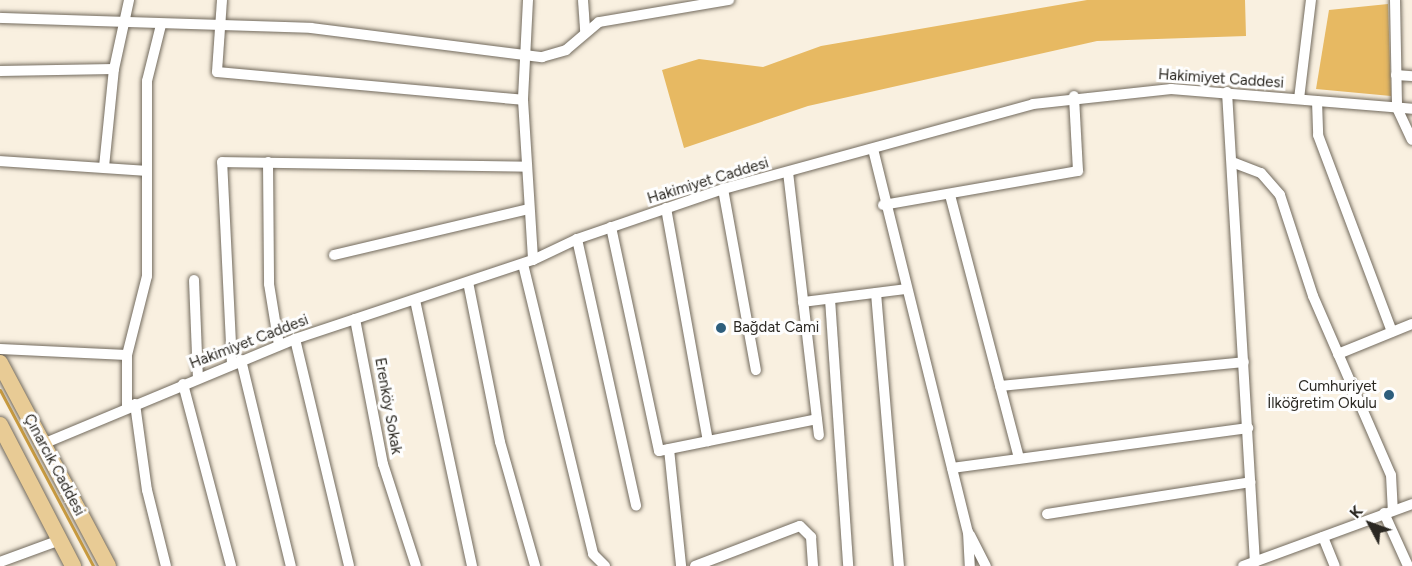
<!DOCTYPE html>
<meta charset="utf-8">
<style>
body{margin:0}
#map{position:relative;width:1412px;height:566px;overflow:hidden;background:#f9f0e0;font-family:Figtree,sans-serif}
div>[style]{position:absolute}
.green>*{inset:0;background:#e7b962}
.stream>*{height:3px;margin:-1.5px;padding:0 1.5px;transform-origin:1.5px;border-radius:1.5px;background:#ce9e3e}
.roads{filter:drop-shadow(0 0 2px #726a5d) drop-shadow(0 0 2px #726a5d)}
.street>*{height:10px;margin:-5px;padding:0 5px;transform-origin:5px;border-radius:5px;background:#fff}
.primary>*{height:16px;margin:-8px;padding:0 8px;transform-origin:8px;border-radius:8px;background:#e8cb95}
.dots>*{width:16px;height:16px;translate:-50% -50%;box-sizing:border-box;border:3px solid #fefefe;border-radius:50%}
span{translate:-50% -50%;white-space:nowrap;text-align:center;line-height:1.15;-webkit-text-stroke:6px #fefefe;paint-order:stroke}
.street-label{font-size:15px;color:#2b2822}
.poi-label{font-size:15px;color:#2b2822}
.left{translate:0 -50%;text-align:left}
.right{translate:-100% -50%;text-align:right}
.north{position:absolute;left:1340px;top:494px;width:60px;height:60px;-webkit-text-stroke:4px #fefefe;paint-order:stroke;rotate:311deg;font-size:16px;font-weight:700;line-height:24px;text-align:center;color:#2b2822}
.north::after{content:'';display:block;margin:auto;width:21px;height:27px;background:#2b2822;clip-path:polygon(50% 0,100% 100%,50% 72%,0 100%)}
</style>
<div id="map">
<div class="green">
<div style="clip-path:polygon(1087px 0,1245px 0,1246px 36px,1097px 41px,808px 106px,684px 148px,662px 70px,699px 59px,763px 67px,821px 46px)"></div>
<div style="clip-path:polygon(1388px 4px,1391px 96px,1316px 89px,1329px 10px)"></div>
</div>
<div class="stream">
<div style="left:0;top:390px;width:199px;rotate:62.1deg"></div>
</div>
<div class="roads">
<div class="street">
<div style="left:222px;top:0;width:72px;rotate:94deg"></div>
<div style="left:217px;top:72px;width:307px;rotate:5.2deg"></div>
<div style="left:528px;top:0;width:100px;rotate:92.9deg"></div>
<div style="left:523px;top:100px;width:160px;rotate:86.4deg"></div>
<div style="left:583px;top:0;width:32px;rotate:86deg"></div>
<div style="left:1395px;top:0;width:108px;rotate:88.9deg"></div>
<div style="left:1397px;top:108px;width:35px;rotate:65deg"></div>
<div style="left:0;top:18px;width:311px;rotate:1.8deg"></div>
<div style="left:311px;top:28px;width:233px;rotate:7.2deg"></div>
<div style="left:542px;top:57px;width:25px;rotate:-16deg"></div>
<div style="left:566px;top:50px;width:43px;rotate:-40.3deg"></div>
<div style="left:599px;top:22px;width:132px;rotate:-9.6deg"></div>
<div style="left:0;top:71px;width:114px;rotate:-1deg"></div>
<div style="left:1396px;top:75px;width:16px;rotate:4deg"></div>
<div style="left:1227px;top:92px;width:471px;rotate:86.6deg"></div>
<div style="left:1299px;top:99px;width:100px;rotate:-83.1deg"></div>
<div style="left:1317px;top:101px;width:34px;rotate:88deg"></div>
<div style="left:1318px;top:135px;width:210px;rotate:69.4deg"></div>
<div style="left:873px;top:149px;width:395px;rotate:76.1deg"></div>
<div style="left:968px;top:532px;width:34px;rotate:87deg"></div>
<div style="left:0;top:161px;width:147px;rotate:3.9deg"></div>
<div style="left:268px;top:162px;width:122px;rotate:89.5deg"></div>
<div style="left:269px;top:284px;width:62px;rotate:80.7deg"></div>
<div style="left:1232px;top:162px;width:31px;rotate:21deg"></div>
<div style="left:1261px;top:173px;width:29px;rotate:49deg"></div>
<div style="left:1280px;top:195px;width:106px;rotate:71.9deg"></div>
<div style="left:1313px;top:296px;width:195px;rotate:66.5deg"></div>
<div style="left:1391px;top:475px;width:35px;rotate:87deg"></div>
<div style="left:104px;top:167px;width:99px;rotate:-84.2deg"></div>
<div style="left:114px;top:69px;width:71px;rotate:-77.7deg"></div>
<div style="left:788px;top:172px;width:265px;rotate:83.3deg"></div>
<div style="left:723px;top:189px;width:184px;rotate:79.7deg"></div>
<div style="left:950px;top:195px;width:269px;rotate:75.3deg"></div>
<div style="left:883px;top:205px;width:198px;rotate:-9.9deg"></div>
<div style="left:1078px;top:171px;width:75px;rotate:-93.1deg"></div>
<div style="left:666px;top:208px;width:237px;rotate:79.8deg"></div>
<div style="left:611px;top:227px;width:229px;rotate:77.9deg"></div>
<div style="left:659px;top:451px;width:161px;rotate:-11.4deg"></div>
<div style="left:577px;top:239px;width:273px;rotate:77.5deg"></div>
<div style="left:334px;top:255px;width:200px;rotate:-13.3deg"></div>
<div style="left:523px;top:264px;width:298px;rotate:76.4deg"></div>
<div style="left:593px;top:554px;width:17px;rotate:45deg"></div>
<div style="left:194px;top:280px;width:98px;rotate:87.7deg"></div>
<div style="left:468px;top:282px;width:163px;rotate:78.7deg"></div>
<div style="left:500px;top:442px;width:129px;rotate:74.2deg"></div>
<div style="left:876px;top:293px;width:274px;rotate:85.2deg"></div>
<div style="left:830px;top:299px;width:268px;rotate:86.1deg"></div>
<div style="left:415px;top:300px;width:272px;rotate:77.9deg"></div>
<div style="left:803px;top:302px;width:104px;rotate:-7.2deg"></div>
<div style="left:355px;top:319px;width:148px;rotate:79.1deg"></div>
<div style="left:383px;top:464px;width:107px;rotate:72.1deg"></div>
<div style="left:295px;top:339px;width:233px;rotate:76.6deg"></div>
<div style="left:0;top:349px;width:127px;rotate:2.7deg"></div>
<div style="left:1338px;top:354px;width:80px;rotate:-22.1deg"></div>
<div style="left:241px;top:360px;width:212px;rotate:76.4deg"></div>
<div style="left:232px;top:364px;width:202px;rotate:-92.8deg"></div>
<div style="left:222px;top:162px;width:304px;rotate:0.9deg"></div>
<div style="left:183px;top:384px;width:188px;rotate:75.2deg"></div>
<div style="left:1000px;top:386px;width:245px;rotate:-5.6deg"></div>
<div style="left:135px;top:404px;width:87px;rotate:82.1deg"></div>
<div style="left:147px;top:490px;width:78px;rotate:76deg"></div>
<div style="left:127px;top:407px;width:52px;rotate:-90deg"></div>
<div style="left:127px;top:355px;width:81px;rotate:-75.8deg"></div>
<div style="left:147px;top:276px;width:195px;rotate:-90deg"></div>
<div style="left:147px;top:81px;width:58px;rotate:-76deg"></div>
<div style="left:43px;top:444px;width:273px;rotate:-22.6deg"></div>
<div style="left:295px;top:339px;width:251px;rotate:-18.4deg"></div>
<div style="left:533px;top:260px;width:49px;rotate:-25.5deg"></div>
<div style="left:577px;top:239px;width:154px;rotate:-18.9deg"></div>
<div style="left:723px;top:189px;width:321px;rotate:-15.3deg"></div>
<div style="left:1033px;top:104px;width:139px;rotate:-6.2deg"></div>
<div style="left:1171px;top:89px;width:242px;rotate:4.7deg"></div>
<div style="left:669px;top:449px;width:118px;rotate:84.1deg"></div>
<div style="left:952px;top:468px;width:299px;rotate:-7.7deg"></div>
<div style="left:1384px;top:513px;width:58px;rotate:65.6deg"></div>
<div style="left:1047px;top:514px;width:206px;rotate:-8.9deg"></div>
<div style="left:970px;top:535px;width:35px;rotate:63deg"></div>
<div style="left:1323px;top:537px;width:31px;rotate:68deg"></div>
<div style="left:0;top:562px;width:64px;rotate:-20.1deg"></div>
<div style="left:695px;top:566px;width:112px;rotate:-20.9deg"></div>
<div style="left:800px;top:526px;width:16px;rotate:45deg"></div>
<div style="left:811px;top:537px;width:29px;rotate:86deg"></div>
<div style="left:1243px;top:566px;width:180px;rotate:-20.1deg"></div>
</div>
<div class="primary">
<div style="left:0;top:363px;width:230px;rotate:62deg"></div>
<div style="left:0;top:425px;width:159px;rotate:62.6deg"></div>
</div>
</div>
<div class="dots">
<div style="left:721px;top:328px;background:#2e5e7c"></div>
<div style="left:1389px;top:395px;background:#2e5e7c"></div>
</div>
<div class="street-label">
<span style="left:1221px;top:79px;rotate:4deg">Hakimiyet Caddesi</span>
<span style="left:708px;top:181px;rotate:-17deg">Hakimiyet Caddesi</span>
<span style="left:249px;top:342px;rotate:-21deg">Hakimiyet Caddesi</span>
<span style="left:388px;top:406px;rotate:80deg">Erenköy Sokak</span>
<span style="left:54px;top:465px;rotate:62deg">Çınarcık Caddesi</span>
</div>
<div class="poi-label">
<span class="left" style="left:733px;top:328px">Bağdat Cami</span>
<span class="right" style="left:1377px;top:395px">Cumhuriyet<br>İlköğretim Okulu</span>
</div>
<div class="north">K</div>
</div>
